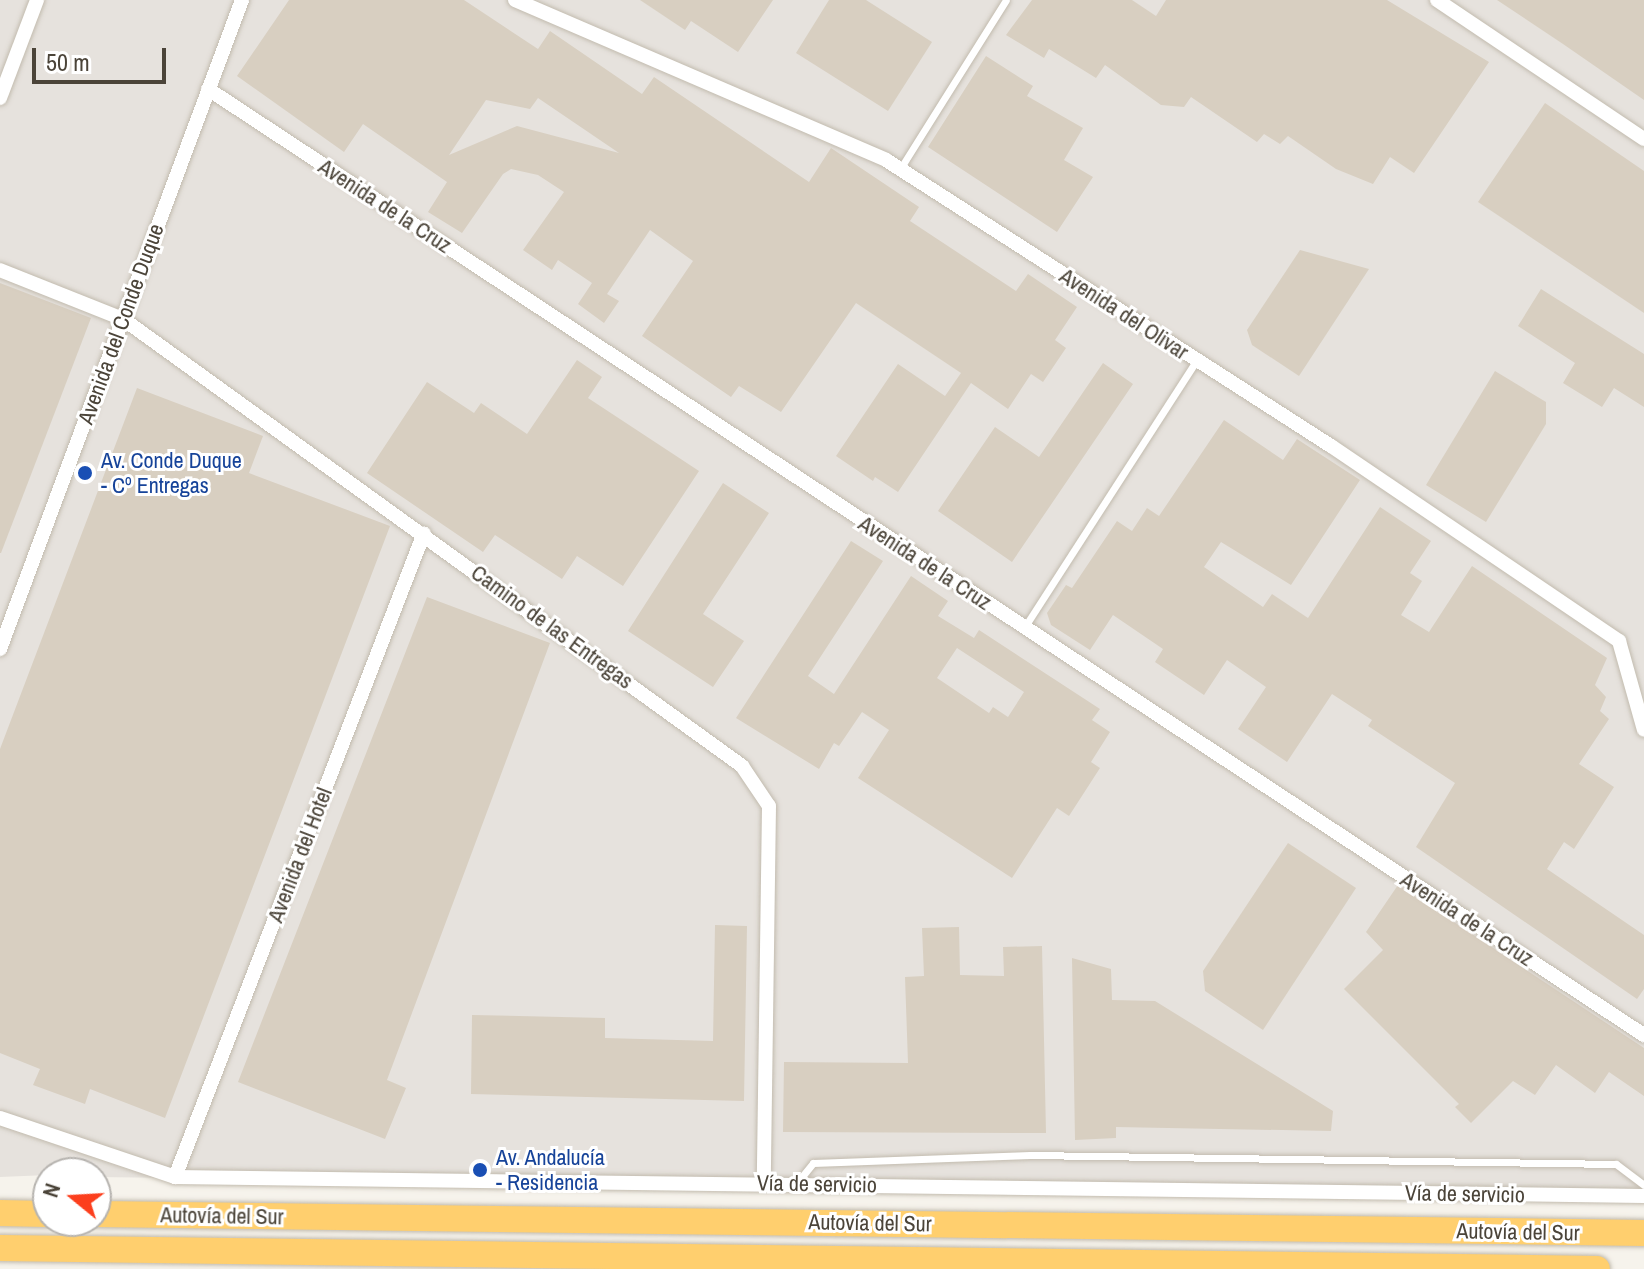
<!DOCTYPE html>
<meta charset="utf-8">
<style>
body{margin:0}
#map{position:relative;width:1644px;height:1269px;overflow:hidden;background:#f6f3ec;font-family:"Archivo Narrow",sans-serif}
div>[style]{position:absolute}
.industrial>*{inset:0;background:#e6e2dd}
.building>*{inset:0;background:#d8cfc1}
.roads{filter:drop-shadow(0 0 2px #c2bbae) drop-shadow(0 0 2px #c2bbae)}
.lane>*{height:7px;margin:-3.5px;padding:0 3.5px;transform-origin:3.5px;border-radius:3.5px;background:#fff}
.street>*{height:14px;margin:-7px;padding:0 7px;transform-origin:7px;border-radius:7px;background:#fff}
.highway>*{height:26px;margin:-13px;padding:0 13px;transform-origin:13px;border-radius:13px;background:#ffcf6e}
.dots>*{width:22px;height:22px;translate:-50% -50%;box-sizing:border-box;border:4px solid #fff;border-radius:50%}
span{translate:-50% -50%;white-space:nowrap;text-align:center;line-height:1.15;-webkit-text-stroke:6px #fff;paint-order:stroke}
.street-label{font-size:22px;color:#4b4439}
.transit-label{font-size:22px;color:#164399}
.left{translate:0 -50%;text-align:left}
.north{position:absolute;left:32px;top:1157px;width:80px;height:80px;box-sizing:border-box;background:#fff;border:2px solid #b7b4b0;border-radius:50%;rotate:288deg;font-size:22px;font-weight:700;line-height:32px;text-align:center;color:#4b4439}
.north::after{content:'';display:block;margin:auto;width:28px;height:36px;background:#fc3f1d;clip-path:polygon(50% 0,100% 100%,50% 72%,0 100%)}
.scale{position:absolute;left:32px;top:48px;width:134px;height:36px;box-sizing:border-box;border:4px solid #4b4439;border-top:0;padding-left:10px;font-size:24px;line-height:28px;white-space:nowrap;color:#4b4439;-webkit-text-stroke:6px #fff;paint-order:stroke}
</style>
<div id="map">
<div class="industrial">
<div style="clip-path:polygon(0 0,1644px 0,1644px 1196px,96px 1177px,96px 1173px,0 1177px)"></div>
</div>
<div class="building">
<div style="clip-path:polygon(evenodd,289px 0,464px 0,538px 49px,550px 31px,642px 94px,654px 77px,809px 182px,831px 148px,919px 207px,910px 221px,1016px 291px,1028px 274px,1077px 307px,1055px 340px,1066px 348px,1043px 382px,1031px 374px,1008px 409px,971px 383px,898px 492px,875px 477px,873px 481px,836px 456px,898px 364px,945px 396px,961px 373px,856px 303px,781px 412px,739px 386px,731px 397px,642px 336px,693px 261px,650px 230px,607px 294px,619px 301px,604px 323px,578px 304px,592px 283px,558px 260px,552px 270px,523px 250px,564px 192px,538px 175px,511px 169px,503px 174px,462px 233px,428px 212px,447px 182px,363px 124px,344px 152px,237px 76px,289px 0,538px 98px,619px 153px,517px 126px,449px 155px,486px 100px,530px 109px,538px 98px)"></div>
<div style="clip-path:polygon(640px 0,773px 0,738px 52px,691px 21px,685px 30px)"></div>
<div style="clip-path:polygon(829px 0,866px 0,932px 42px,888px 111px,796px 53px)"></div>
<div style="clip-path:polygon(1032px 0,1132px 0,1156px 16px,1166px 0,1387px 0,1489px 62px,1414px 173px,1390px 157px,1373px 184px,1336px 169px,1288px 136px,1280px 144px,1264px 134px,1257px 142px,1191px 97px,1184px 107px,1161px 105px,1105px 65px,1096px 78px,1049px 49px,1044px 58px,1006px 35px)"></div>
<div style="clip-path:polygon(1497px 0,1644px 0,1644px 100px,1563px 44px)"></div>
<div style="clip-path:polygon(986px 56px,1033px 86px,1027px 96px,1083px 128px,1064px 160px,1093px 177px,1057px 232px,928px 147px)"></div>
<div style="clip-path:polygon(1545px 103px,1644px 171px,1644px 313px,1478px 202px)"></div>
<div style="clip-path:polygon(1300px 250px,1369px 269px,1299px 376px,1252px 345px,1247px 330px)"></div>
<div style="clip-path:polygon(0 283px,91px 318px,1px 553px,0 553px)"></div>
<div style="clip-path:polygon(1541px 289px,1644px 354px,1644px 407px,1614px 388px,1602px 407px,1563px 383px,1575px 363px,1518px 326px)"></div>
<div style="clip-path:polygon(577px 360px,602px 377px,588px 398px,699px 471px,623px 586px,577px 556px,562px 579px,495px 535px,483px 552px,367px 473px,427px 382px,474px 413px,481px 403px,527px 434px)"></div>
<div style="clip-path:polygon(1103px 363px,1133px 384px,1012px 562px,938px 511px,995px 427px,1039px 457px)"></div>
<div style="clip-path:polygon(1495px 371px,1546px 402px,1546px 424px,1486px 522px,1426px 485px)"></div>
<div style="clip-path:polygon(137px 388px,263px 436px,249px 473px,390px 526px,165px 1118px,90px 1089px,85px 1104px,33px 1085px,40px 1069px,0 1053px,0 749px)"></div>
<div style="clip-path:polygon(1224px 420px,1283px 460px,1297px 439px,1360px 480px,1291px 585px,1221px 542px,1204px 567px,1263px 607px,1272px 594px,1308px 618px,1380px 507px,1431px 541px,1410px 573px,1422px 581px,1401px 615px,1429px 632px,1472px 566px,1607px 658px,1595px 685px,1606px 697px,1600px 711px,1609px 719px,1579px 764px,1614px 787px,1574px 849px,1564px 842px,1547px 869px,1644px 935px,1644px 989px,1637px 999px,1416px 847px,1455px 783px,1368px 726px,1372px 720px,1332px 694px,1287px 762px,1238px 729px,1266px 687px,1227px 660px,1204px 695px,1155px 662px,1163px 649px,1113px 615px,1090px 650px,1051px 625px,1047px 613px,1066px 585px,1072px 588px,1117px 521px,1132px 531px,1147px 508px,1159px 516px)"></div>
<div style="clip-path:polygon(723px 483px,769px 513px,703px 614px,744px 641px,713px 687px,628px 631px)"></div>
<div style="clip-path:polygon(evenodd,851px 541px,883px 561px,808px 676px,834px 694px,911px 576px,948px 601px,938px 616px,974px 638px,979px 630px,1100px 709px,1092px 720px,1110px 732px,1091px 762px,1100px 768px,1069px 816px,1057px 808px,1012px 878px,858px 778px,889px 730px,862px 712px,839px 746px,834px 743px,819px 769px,736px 718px,851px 541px,957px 648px,1024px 692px,1008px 717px,993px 707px,989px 713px,937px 678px,957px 648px)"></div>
<div style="clip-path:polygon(427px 597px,550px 643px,387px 1080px,406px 1088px,385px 1139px,238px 1082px)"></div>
<div style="clip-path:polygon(1288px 843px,1356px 888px,1263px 1030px,1205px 991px,1203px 971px)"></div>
<div style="clip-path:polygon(1398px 885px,1644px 1048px,1644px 1096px,1609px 1072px,1595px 1093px,1556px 1065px,1535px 1095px,1513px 1081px,1471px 1123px,1455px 1107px,1459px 1104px,1344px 989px,1383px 950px,1366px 932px)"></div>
<div style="clip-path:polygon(715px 925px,747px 926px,744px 1101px,471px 1094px,472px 1015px,605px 1018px,605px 1038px,713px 1041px)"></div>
<div style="clip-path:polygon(959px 927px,960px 975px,1004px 976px,1003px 947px,1042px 946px,1046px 1133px,783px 1132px,784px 1062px,908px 1063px,905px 977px,924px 976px,922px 928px)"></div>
<div style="clip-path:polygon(1072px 958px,1111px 969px,1112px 1000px,1155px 1001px,1333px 1111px,1331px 1131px,1116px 1127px,1116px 1138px,1075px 1140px)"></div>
</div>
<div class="roads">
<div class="lane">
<div style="left:900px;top:169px;width:199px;rotate:-57.9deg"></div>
<div style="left:1024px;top:628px;width:318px;rotate:-57.2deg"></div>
<div style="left:796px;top:1184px;width:27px;rotate:-51deg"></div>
<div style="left:813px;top:1163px;width:217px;rotate:-2.1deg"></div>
<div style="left:1030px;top:1155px;width:586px;rotate:0.88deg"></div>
<div style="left:1616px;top:1164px;width:35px;rotate:37deg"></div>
</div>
<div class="street">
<div style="left:515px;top:0;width:404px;rotate:23.3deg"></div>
<div style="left:886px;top:160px;width:529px;rotate:32.73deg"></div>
<div style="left:1331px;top:446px;width:348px;rotate:34.1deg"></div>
<div style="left:1619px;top:641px;width:92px;rotate:74.3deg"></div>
<div style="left:1437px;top:0;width:249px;rotate:33.9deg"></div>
<div style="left:208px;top:89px;width:1720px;rotate:33.38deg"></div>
<div style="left:0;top:98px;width:105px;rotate:-69.3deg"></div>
<div style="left:0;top:270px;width:132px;rotate:21.7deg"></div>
<div style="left:123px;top:319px;width:764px;rotate:35.83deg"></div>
<div style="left:742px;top:766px;width:48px;rotate:56deg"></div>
<div style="left:769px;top:806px;width:377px;rotate:90.8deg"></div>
<div style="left:0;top:649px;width:693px;rotate:-69.55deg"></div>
<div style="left:0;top:1118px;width:185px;rotate:18.6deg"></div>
<div style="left:175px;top:1177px;width:1469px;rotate:0.74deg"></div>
<div style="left:175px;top:1177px;width:690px;rotate:-68.86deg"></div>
</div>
<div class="highway">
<div style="left:0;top:1213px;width:48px;rotate:1.2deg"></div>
<div style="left:96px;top:1214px;width:1548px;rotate:0.7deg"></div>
<div style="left:0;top:1248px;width:1597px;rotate:0.75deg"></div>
</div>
</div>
<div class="dots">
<div style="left:85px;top:473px;background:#1a4fb4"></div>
<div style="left:480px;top:1170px;background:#1a4fb4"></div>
</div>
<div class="street-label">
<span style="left:385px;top:206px;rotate:33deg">Avenida de la Cruz</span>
<span style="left:1124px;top:314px;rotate:33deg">Avenida del Olivar</span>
<span style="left:121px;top:324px;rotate:-70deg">Avenida del Conde Duque</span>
<span style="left:925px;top:563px;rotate:33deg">Avenida de la Cruz</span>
<span style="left:552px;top:627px;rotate:36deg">Camino de las Entregas</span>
<span style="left:300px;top:855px;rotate:-69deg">Avenida del Hotel</span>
<span style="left:1467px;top:919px;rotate:33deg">Avenida de la Cruz</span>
<span style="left:817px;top:1184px;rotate:1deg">Vía de servicio</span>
<span style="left:1465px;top:1194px;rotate:1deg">Vía de servicio</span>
<span style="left:222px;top:1216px;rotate:1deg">Autovía del Sur</span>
<span style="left:870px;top:1223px;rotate:1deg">Autovía del Sur</span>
<span style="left:1518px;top:1232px;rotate:1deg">Autovía del Sur</span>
</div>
<div class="transit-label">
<span class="left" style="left:101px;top:473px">Av. Conde Duque<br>- Cº Entregas</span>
<span class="left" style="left:496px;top:1170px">Av. Andalucía<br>- Residencia</span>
</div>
<div class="north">N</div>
<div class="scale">50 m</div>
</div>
